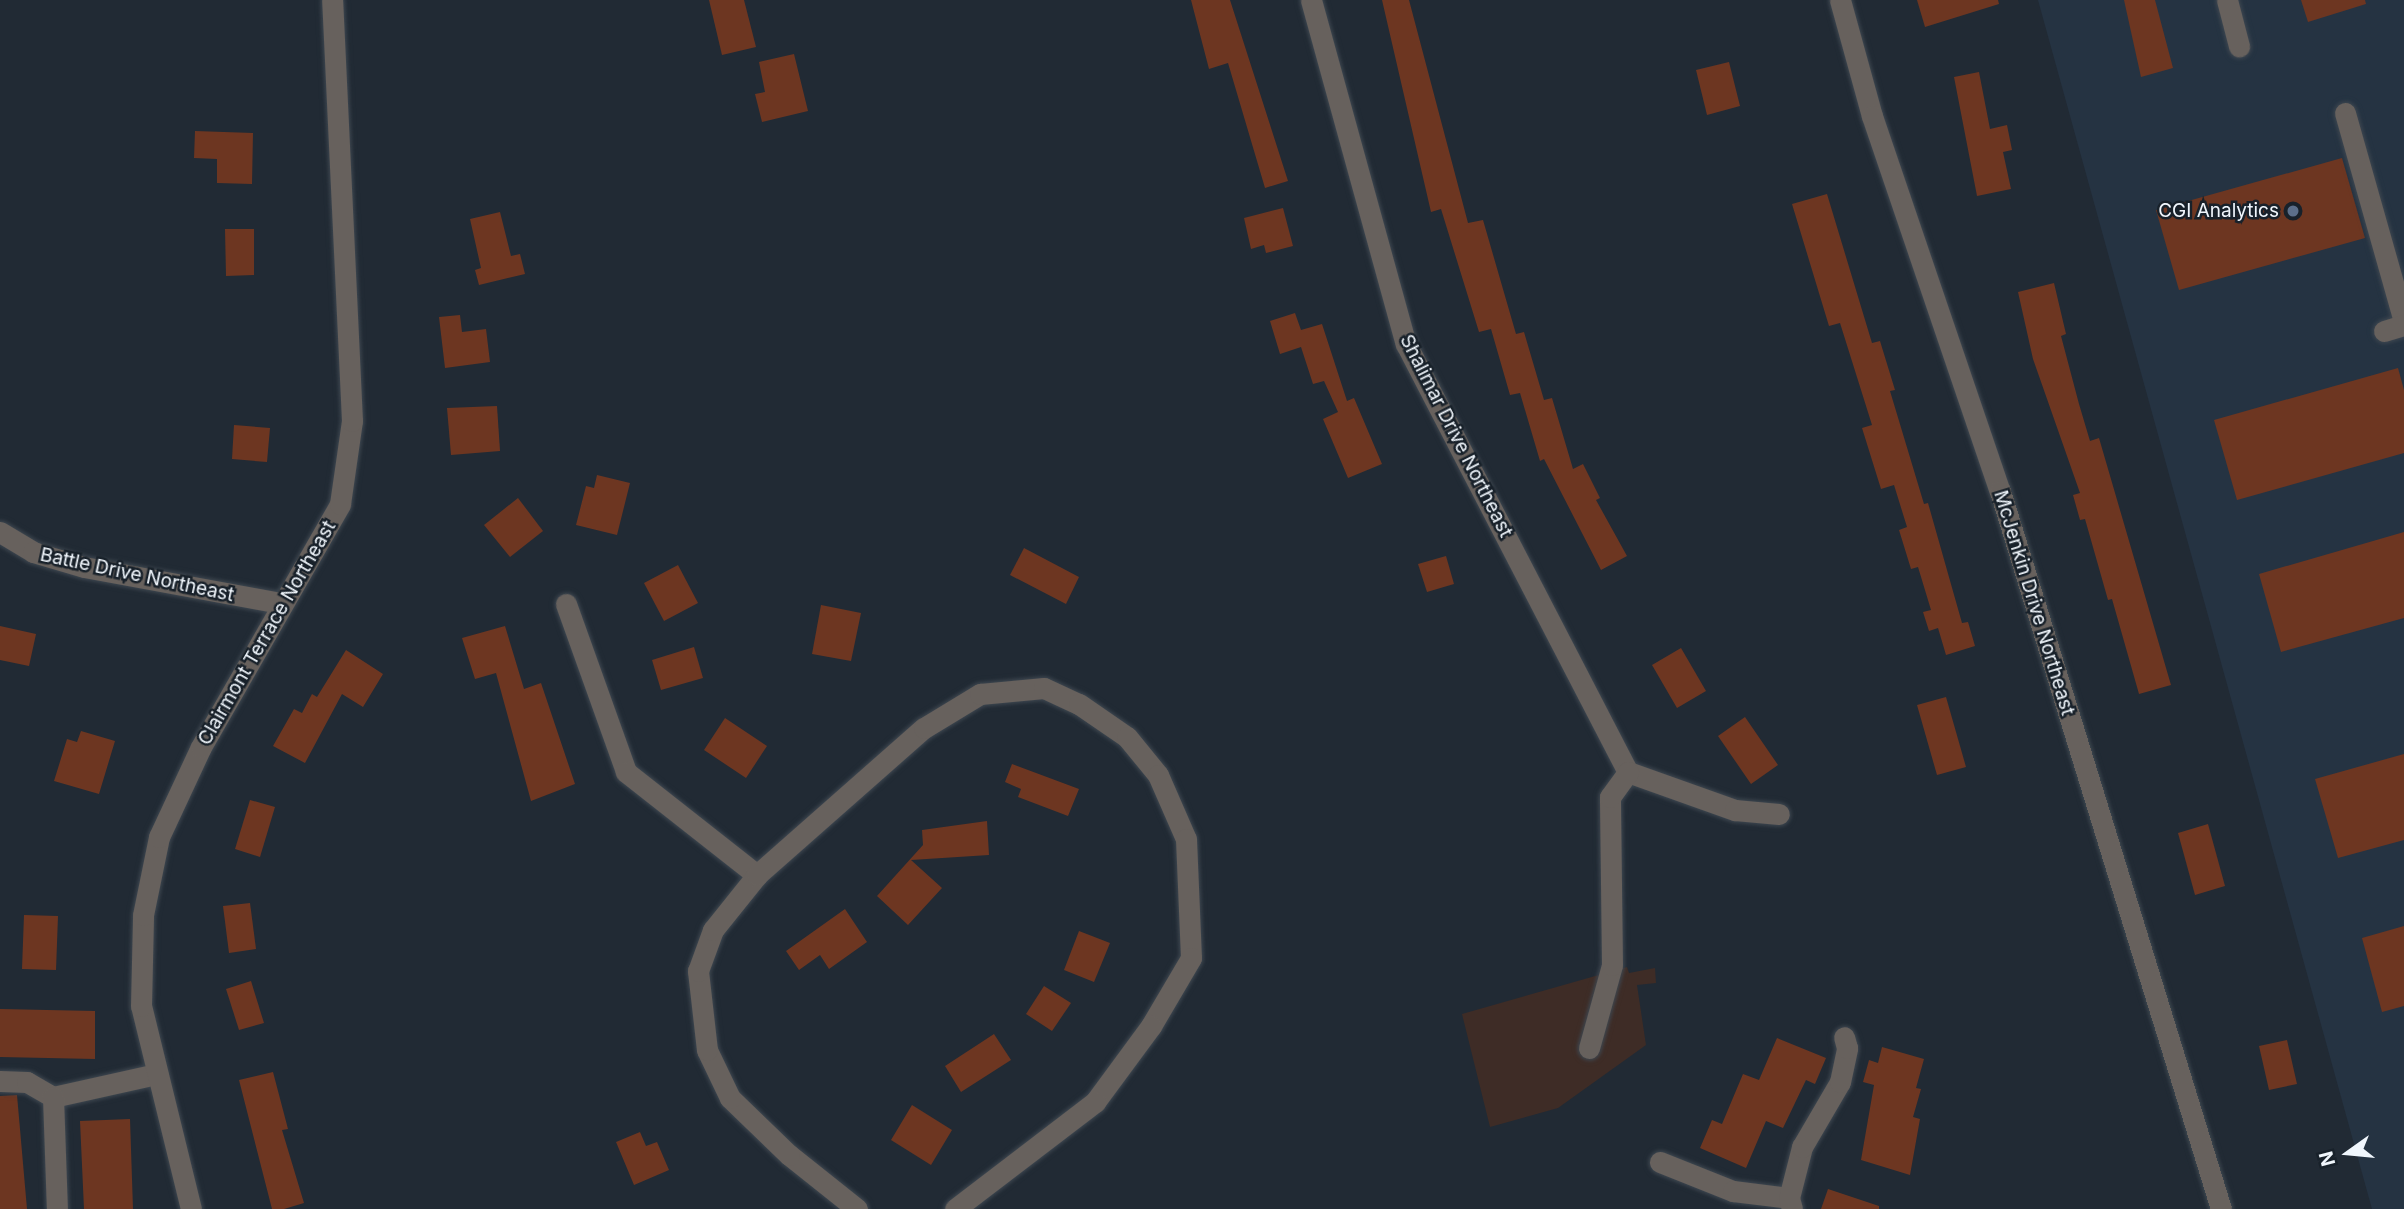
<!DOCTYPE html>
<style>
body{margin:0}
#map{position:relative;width:2404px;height:1209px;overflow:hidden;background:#212a34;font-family:Inter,sans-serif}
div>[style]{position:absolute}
.built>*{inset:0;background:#253342}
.industrial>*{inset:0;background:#3e2c26}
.building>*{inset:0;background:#6d3621}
.roads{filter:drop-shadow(0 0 2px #3e4750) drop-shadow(0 0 2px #3e4750)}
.minor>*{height:21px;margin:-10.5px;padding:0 10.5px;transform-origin:10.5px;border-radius:10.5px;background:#67615d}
.dots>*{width:19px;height:19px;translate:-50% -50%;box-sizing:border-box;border:4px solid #18212a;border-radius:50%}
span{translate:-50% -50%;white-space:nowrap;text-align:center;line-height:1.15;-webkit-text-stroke:5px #18212a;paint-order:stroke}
.poi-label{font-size:19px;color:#f0f6fc}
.right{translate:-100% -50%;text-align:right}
.street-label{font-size:19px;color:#f0f6fc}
.north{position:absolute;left:2313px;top:1118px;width:70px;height:70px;-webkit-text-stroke:5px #18212a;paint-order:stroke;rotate:255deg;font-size:19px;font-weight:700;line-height:28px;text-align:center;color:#f0f6fc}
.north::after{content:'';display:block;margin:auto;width:24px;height:32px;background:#f0f6fc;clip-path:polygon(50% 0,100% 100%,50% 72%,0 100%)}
</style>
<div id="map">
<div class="built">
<div style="clip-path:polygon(2038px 0,2404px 0,2404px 1209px,2372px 1209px)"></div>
</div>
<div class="industrial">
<div style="clip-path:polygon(1627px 967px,1629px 973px,1655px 968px,1656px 983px,1637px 985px,1646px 1045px,1558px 1108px,1490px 1127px,1462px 1014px)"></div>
</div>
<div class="building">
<div style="clip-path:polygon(709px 0,744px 0,756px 47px,722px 55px)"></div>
<div style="clip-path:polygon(1191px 0,1230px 0,1288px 181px,1265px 188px,1228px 63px,1209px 69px)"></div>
<div style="clip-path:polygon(1382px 0,1409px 0,1468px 223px,1483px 220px,1516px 334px,1524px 332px,1544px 400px,1552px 398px,1573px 469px,1583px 464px,1600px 498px,1596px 500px,1627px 556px,1601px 570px,1544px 459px,1540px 461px,1520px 393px,1510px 395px,1491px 329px,1479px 332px,1441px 209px,1431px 212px)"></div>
<div style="clip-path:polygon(1917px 0,1998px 0,1999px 4px,1925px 27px)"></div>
<div style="clip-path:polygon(2124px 0,2155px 0,2173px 68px,2141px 77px)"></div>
<div style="clip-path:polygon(2301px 0,2365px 0,2366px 4px,2308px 22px)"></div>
<div style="clip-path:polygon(794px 54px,808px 111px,762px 122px,755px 94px,765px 92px,759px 62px)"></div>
<div style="clip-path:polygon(1729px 62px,1740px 106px,1707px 115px,1696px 70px)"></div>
<div style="clip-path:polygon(1979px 72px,1990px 129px,2007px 125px,2012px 150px,2003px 152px,2011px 189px,1977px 196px,1954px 77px)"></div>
<div style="clip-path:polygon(195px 131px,253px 133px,252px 184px,217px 183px,217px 159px,194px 158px)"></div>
<div style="clip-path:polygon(2342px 158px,2365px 238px,2179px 290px,2156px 210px)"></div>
<div style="clip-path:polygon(1827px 194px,1872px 343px,1880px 341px,1895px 390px,1890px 391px,1924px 504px,1928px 503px,1962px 623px,1968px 622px,1975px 646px,1946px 655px,1938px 628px,1929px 631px,1923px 612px,1931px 610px,1918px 567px,1911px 569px,1899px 530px,1907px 527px,1894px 485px,1881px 489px,1862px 428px,1872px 425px,1840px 323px,1829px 326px,1792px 204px)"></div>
<div style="clip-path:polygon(1283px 208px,1293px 246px,1266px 253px,1264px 245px,1251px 249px,1244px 218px)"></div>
<div style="clip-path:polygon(500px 212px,511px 256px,520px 254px,525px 274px,479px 285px,475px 270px,481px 268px,470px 219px)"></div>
<div style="clip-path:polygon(225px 229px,254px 229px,254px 275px,226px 276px)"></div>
<div style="clip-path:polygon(2054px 283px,2066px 334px,2061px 336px,2079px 404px,2090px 441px,2099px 438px,2171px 685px,2139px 694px,2112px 599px,2108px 600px,2085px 519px,2080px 520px,2073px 495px,2080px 493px,2033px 359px,2018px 292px)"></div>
<div style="clip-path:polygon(1295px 313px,1301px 330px,1322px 324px,1347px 401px,1354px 398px,1382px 464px,1348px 478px,1323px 419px,1338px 412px,1324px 381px,1313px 384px,1301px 347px,1280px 354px,1270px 321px)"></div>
<div style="clip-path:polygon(460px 315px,462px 332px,486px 329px,490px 362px,445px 368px,439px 317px)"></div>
<div style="clip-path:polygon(2398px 368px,2404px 390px,2404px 453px,2237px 500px,2214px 420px)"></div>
<div style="clip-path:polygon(497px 406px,500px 451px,451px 455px,447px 408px)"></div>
<div style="clip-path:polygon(234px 425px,270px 428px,267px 462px,232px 459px)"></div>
<div style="clip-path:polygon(597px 475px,630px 483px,617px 535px,576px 525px,586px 486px,594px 488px)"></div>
<div style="clip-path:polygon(518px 498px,543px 531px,510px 557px,484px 525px)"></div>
<div style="clip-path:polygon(2404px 532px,2404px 618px,2281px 652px,2259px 574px)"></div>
<div style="clip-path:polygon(1024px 548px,1079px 577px,1066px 604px,1010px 575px)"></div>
<div style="clip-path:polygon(1446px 556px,1454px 584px,1427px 592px,1418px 564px)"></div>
<div style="clip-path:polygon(678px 565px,698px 603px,664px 621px,644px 583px)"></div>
<div style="clip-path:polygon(821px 605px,861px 613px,851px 661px,812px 654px)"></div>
<div style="clip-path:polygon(0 626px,36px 634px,29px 666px,0 660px)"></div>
<div style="clip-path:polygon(505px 626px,524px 689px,541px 683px,575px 784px,531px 801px,496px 673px,475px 679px,462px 638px)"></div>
<div style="clip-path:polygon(694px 647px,703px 678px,661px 690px,652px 660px)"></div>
<div style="clip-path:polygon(1681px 648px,1706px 691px,1677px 708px,1652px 665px)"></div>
<div style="clip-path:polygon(346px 650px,383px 674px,363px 707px,342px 694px,305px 763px,273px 746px,294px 709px,302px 713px,312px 694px,317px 697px)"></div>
<div style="clip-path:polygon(1946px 697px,1966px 767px,1937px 775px,1917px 705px)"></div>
<div style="clip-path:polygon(1745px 717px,1778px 765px,1751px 784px,1718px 736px)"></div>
<div style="clip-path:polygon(725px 718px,767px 746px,746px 778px,704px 750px)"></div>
<div style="clip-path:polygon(81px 731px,115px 741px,99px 794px,54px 781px,67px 739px,77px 742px)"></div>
<div style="clip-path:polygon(2404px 754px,2404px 840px,2338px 858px,2315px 779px)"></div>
<div style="clip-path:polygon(1012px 764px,1079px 789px,1068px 816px,1018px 797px,1021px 789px,1005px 782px)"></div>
<div style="clip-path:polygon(250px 800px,275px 807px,260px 857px,235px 849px)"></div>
<div style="clip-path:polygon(987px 821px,989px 855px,911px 860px,942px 888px,908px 925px,877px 896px,923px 845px,922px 830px)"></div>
<div style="clip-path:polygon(2208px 824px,2225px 886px,2195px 895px,2178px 833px)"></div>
<div style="clip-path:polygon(250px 903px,256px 949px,229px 953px,223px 906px)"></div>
<div style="clip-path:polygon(845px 909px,867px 942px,829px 969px,820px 955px,799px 970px,786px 951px)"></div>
<div style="clip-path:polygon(24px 915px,58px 916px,56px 970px,22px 969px)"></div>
<div style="clip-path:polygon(2404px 926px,2404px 1006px,2382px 1012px,2362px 938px)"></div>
<div style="clip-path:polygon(1079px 931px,1110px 943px,1094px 982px,1064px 970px)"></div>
<div style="clip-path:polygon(251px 981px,264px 1023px,239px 1030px,226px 989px)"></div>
<div style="clip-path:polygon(1044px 986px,1071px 1003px,1052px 1031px,1026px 1014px)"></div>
<div style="clip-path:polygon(0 1009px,95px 1011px,95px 1059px,0 1057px)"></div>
<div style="clip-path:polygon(994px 1034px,1011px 1060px,961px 1092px,945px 1066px)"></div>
<div style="clip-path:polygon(1777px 1038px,1826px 1058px,1815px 1084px,1806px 1080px,1783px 1128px,1766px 1121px,1746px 1168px,1700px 1148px,1712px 1120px,1722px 1124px,1743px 1074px,1759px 1080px)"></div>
<div style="clip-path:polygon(2287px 1040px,2297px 1084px,2269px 1090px,2259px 1046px)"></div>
<div style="clip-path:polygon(1882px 1047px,1924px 1059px,1916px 1088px,1921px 1089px,1913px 1117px,1920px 1119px,1910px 1175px,1861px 1160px,1874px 1085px,1863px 1082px,1869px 1060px,1878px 1063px)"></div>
<div style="clip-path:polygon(273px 1072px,288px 1129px,282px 1130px,304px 1203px,284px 1209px,272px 1209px,239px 1080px)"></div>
<div style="clip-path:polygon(17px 1095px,27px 1209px,0 1209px,0 1096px)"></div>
<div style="clip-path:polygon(912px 1105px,952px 1130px,931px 1165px,891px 1140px)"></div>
<div style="clip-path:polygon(130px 1119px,133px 1209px,84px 1209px,80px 1121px)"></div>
<div style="clip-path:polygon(640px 1132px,646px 1146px,657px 1142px,669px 1170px,634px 1185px,616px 1142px)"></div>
<div style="clip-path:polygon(1828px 1189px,1879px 1206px,1879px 1209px,1821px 1209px)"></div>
</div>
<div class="roads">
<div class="minor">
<div style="left:1311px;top:0;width:357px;rotate:74.6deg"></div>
<div style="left:1406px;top:344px;width:482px;rotate:62.6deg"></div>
<div style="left:1840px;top:0;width:120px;rotate:74.6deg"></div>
<div style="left:1872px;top:116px;width:396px;rotate:71.2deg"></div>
<div style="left:2000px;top:491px;width:751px;rotate:72.89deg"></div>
<div style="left:2227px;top:0;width:48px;rotate:75.4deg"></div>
<div style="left:2345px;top:113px;width:216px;rotate:74.2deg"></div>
<div style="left:2384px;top:331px;width:21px;rotate:-17deg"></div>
<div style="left:0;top:532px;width:39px;rotate:31deg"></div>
<div style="left:33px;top:552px;width:53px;rotate:16.4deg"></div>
<div style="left:84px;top:567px;width:199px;rotate:10.4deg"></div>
<div style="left:566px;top:604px;width:178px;rotate:70.3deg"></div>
<div style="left:626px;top:772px;width:167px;rotate:38.2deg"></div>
<div style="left:1628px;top:772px;width:114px;rotate:19.6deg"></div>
<div style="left:1735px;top:810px;width:44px;rotate:5.2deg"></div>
<div style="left:1589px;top:1048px;width:86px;rotate:-74.5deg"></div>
<div style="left:1612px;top:965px;width:168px;rotate:-90.7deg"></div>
<div style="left:1610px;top:797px;width:31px;rotate:-54deg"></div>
<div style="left:0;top:1081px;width:27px;rotate:2deg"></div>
<div style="left:27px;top:1082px;width:30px;rotate:30deg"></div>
<div style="left:53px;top:1097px;width:107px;rotate:-12.5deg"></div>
<div style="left:53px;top:1097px;width:112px;rotate:88deg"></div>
<div style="left:1660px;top:1162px;width:79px;rotate:21.7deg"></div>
<div style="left:1733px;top:1191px;width:56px;rotate:7.1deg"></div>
<div style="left:191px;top:1209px;width:209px;rotate:-103.8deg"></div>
<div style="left:141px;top:1006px;width:91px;rotate:-88.7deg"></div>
<div style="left:143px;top:915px;width:80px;rotate:-78.4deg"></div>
<div style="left:159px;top:837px;width:99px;rotate:-65deg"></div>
<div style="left:201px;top:747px;width:280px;rotate:-60.2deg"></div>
<div style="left:340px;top:504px;width:84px;rotate:-81.8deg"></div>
<div style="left:352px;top:421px;width:421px;rotate:-92.7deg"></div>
<div style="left:857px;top:1209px;width:87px;rotate:-141.5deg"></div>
<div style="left:789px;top:1155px;width:82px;rotate:-136deg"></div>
<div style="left:730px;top:1098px;width:53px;rotate:-115.6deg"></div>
<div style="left:707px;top:1050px;width:80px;rotate:-96.5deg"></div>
<div style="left:698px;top:971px;width:44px;rotate:-69.9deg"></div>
<div style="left:713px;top:930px;width:70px;rotate:-51.3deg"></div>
<div style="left:757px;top:875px;width:222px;rotate:-41.4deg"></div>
<div style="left:924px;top:728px;width:66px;rotate:-31.3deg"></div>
<div style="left:980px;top:694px;width:64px;rotate:-5.4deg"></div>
<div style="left:1044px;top:688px;width:38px;rotate:25deg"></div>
<div style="left:1079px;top:704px;width:58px;rotate:34.5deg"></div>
<div style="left:1127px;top:737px;width:49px;rotate:50.8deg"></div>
<div style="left:1158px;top:775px;width:70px;rotate:66.4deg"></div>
<div style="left:1186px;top:839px;width:119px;rotate:87.6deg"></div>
<div style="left:1191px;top:958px;width:79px;rotate:120.5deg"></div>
<div style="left:1151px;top:1026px;width:94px;rotate:126.4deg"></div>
<div style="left:1095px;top:1102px;width:176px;rotate:142.6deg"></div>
<div style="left:1792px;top:1209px;width:11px;rotate:-105deg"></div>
<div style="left:1789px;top:1198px;width:53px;rotate:-75.7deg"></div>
<div style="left:1802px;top:1147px;width:75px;rotate:-59.7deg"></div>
<div style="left:1840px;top:1082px;width:35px;rotate:-78deg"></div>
<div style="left:1847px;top:1048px;width:11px;rotate:-105deg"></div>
</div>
</div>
<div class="dots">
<div style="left:2293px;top:211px;background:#5c6f8a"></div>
</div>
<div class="poi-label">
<span class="right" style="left:2279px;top:211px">CGI Analytics</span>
</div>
<div class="street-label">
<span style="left:1456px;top:436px;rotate:63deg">Shalimar Drive Northeast</span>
<span style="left:137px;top:575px;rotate:12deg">Battle Drive Northeast</span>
<span style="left:2034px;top:603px;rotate:73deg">McJenkin Drive Northeast</span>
<span style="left:267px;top:633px;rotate:-60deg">Clairmont Terrace Northeast</span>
</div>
<div class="north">N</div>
</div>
